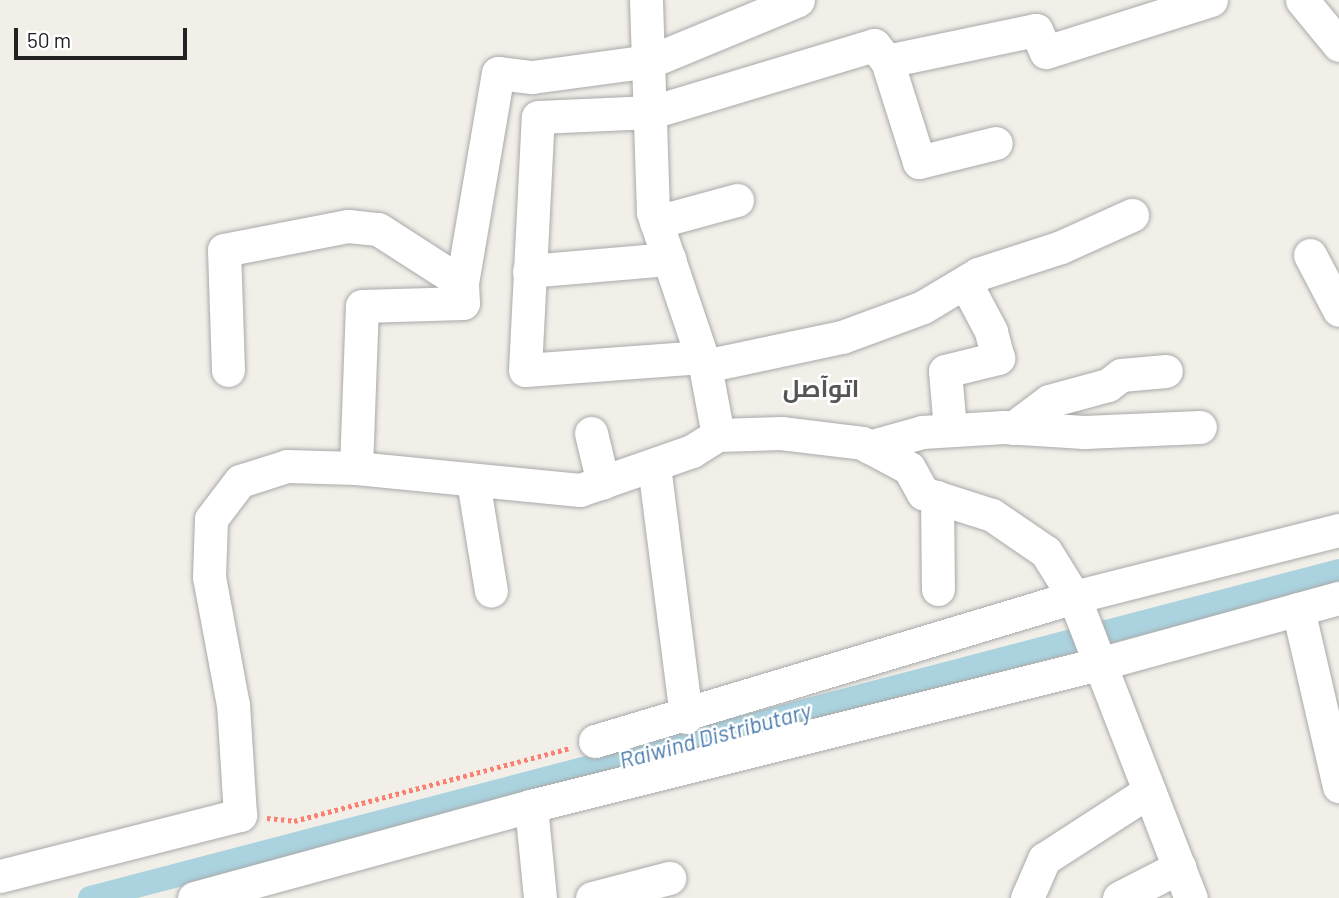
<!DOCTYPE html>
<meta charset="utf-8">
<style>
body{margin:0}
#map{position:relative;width:1339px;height:898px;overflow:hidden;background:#f2efe9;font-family:Barlow,Cairo,sans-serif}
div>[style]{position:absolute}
.canal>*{height:24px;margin:-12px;padding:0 12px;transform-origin:12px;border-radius:12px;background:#aad3df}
.path>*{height:4.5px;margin-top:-2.25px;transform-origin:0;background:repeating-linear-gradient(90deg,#fa8072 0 3.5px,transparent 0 7px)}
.roads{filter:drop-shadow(0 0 2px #a9a9a9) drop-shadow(0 0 2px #a9a9a9)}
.minor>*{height:33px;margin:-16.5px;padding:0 16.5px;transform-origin:16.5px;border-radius:16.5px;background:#fff}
span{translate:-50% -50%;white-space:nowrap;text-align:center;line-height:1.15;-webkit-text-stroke:5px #fff;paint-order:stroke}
.water-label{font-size:23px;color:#4a7aab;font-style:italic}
.quarter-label{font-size:24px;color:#555;font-weight:700}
.scale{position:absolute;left:14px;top:28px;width:173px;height:32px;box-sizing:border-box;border:4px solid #222;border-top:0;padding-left:9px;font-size:21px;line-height:24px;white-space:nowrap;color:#222;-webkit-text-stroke:5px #fff;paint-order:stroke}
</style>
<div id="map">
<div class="canal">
<div style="left:90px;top:898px;width:1291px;rotate:-14.67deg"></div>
</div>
<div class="path">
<div style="left:267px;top:818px;width:27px;rotate:6deg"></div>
<div style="left:294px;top:821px;width:285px;rotate:-14.8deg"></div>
</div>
<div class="roads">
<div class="minor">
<div style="left:1302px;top:0;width:58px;rotate:50.6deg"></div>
<div style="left:887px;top:61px;width:106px;rotate:72.4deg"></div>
<div style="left:919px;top:162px;width:79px;rotate:-13.9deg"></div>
<div style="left:656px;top:222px;width:84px;rotate:-15.2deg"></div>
<div style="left:1310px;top:255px;width:62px;rotate:62.2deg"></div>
<div style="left:529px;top:271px;width:141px;rotate:-4.9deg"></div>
<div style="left:702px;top:357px;width:177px;rotate:175.8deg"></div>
<div style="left:525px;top:370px;width:253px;rotate:-87.1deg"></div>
<div style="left:538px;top:117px;width:114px;rotate:-2.5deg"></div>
<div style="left:652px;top:112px;width:232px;rotate:-16.8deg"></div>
<div style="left:874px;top:45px;width:21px;rotate:51deg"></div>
<div style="left:887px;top:61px;width:152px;rotate:-11.8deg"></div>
<div style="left:1036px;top:30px;width:24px;rotate:66deg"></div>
<div style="left:1046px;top:52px;width:173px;rotate:-17.5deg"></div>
<div style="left:705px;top:366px;width:140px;rotate:-12deg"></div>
<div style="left:842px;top:337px;width:86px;rotate:-20.3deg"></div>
<div style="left:923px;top:307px;width:64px;rotate:-31deg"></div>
<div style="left:978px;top:274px;width:87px;rotate:-18deg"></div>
<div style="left:1061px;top:247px;width:78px;rotate:-24.3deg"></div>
<div style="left:228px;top:370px;width:120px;rotate:-91.9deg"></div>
<div style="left:224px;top:250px;width:126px;rotate:-11deg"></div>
<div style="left:348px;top:226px;width:30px;rotate:6deg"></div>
<div style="left:378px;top:229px;width:100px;rotate:32.7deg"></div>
<div style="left:462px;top:283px;width:213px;rotate:-80.3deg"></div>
<div style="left:498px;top:73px;width:34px;rotate:7deg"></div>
<div style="left:532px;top:77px;width:120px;rotate:-7.7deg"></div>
<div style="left:651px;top:61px;width:159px;rotate:-22.5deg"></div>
<div style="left:1013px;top:428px;width:45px;rotate:-36.9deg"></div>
<div style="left:1049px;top:401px;width:61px;rotate:-15.2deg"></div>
<div style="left:1108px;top:385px;width:16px;rotate:-38deg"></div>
<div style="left:1121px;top:375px;width:45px;rotate:-5.1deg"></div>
<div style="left:950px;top:430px;width:59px;rotate:-94.8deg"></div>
<div style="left:945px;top:371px;width:55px;rotate:-13.8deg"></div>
<div style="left:998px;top:358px;width:28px;rotate:-105deg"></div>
<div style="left:991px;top:331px;width:55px;rotate:-118deg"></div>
<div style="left:591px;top:433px;width:51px;rotate:76.5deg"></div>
<div style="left:718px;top:435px;width:63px;rotate:-1.8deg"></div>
<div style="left:781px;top:433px;width:82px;rotate:7deg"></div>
<div style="left:862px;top:443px;width:53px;rotate:28deg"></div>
<div style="left:909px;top:468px;width:29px;rotate:61deg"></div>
<div style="left:923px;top:493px;width:72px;rotate:17.7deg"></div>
<div style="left:992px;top:515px;width:65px;rotate:34.4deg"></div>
<div style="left:1046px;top:552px;width:53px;rotate:58.1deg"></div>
<div style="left:1074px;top:597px;width:323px;rotate:68.8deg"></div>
<div style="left:869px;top:447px;width:55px;rotate:-15.8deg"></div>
<div style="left:922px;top:432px;width:82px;rotate:-3.5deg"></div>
<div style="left:1004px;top:427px;width:80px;rotate:3.6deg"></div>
<div style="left:1084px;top:432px;width:116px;rotate:-2.5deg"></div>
<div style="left:654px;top:466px;width:253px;rotate:82.7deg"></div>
<div style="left:356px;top:468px;width:162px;rotate:-87.9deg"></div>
<div style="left:362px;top:306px;width:101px;rotate:-1.7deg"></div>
<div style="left:463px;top:303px;width:20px;rotate:-93deg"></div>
<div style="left:473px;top:481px;width:111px;rotate:80.7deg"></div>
<div style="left:937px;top:497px;width:92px;rotate:89.4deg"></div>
<div style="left:1298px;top:609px;width:182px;rotate:77deg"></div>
<div style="left:595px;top:741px;width:500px;rotate:-16.73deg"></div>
<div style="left:1074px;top:597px;width:273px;rotate:-14.2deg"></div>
<div style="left:531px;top:806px;width:92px;rotate:84.4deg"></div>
<div style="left:0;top:876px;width:248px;rotate:-14.3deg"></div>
<div style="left:240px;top:815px;width:110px;rotate:-93.6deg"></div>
<div style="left:233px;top:705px;width:130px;rotate:-100.6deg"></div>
<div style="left:209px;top:577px;width:58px;rotate:-88deg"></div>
<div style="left:211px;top:519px;width:48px;rotate:-52.7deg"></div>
<div style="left:240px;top:481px;width:49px;rotate:-17.7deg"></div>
<div style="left:287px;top:466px;width:69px;rotate:1.7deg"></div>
<div style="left:356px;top:468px;width:225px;rotate:5.6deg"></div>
<div style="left:580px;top:490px;width:119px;rotate:-19.2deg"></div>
<div style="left:692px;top:451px;width:31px;rotate:-32deg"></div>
<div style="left:718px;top:435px;width:70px;rotate:-100.7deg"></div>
<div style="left:705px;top:366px;width:163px;rotate:-108.7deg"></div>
<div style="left:653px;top:212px;width:212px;rotate:-91.9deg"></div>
<div style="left:194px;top:898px;width:349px;rotate:-15.3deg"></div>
<div style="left:531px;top:806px;width:585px;rotate:-14.04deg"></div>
<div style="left:1099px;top:664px;width:249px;rotate:-15.4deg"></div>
<div style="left:592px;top:898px;width:80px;rotate:-14.6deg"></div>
<div style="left:1027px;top:898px;width:43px;rotate:-66.4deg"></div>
<div style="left:1044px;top:859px;width:125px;rotate:-32.9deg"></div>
<div style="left:1119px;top:898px;width:68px;rotate:-27.3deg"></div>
</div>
</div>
<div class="water-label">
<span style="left:715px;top:735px;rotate:-15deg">Raiwind Distributary</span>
</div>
<div class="quarter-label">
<span style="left:821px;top:388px">اتوآصل</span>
</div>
<div class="scale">50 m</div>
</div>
